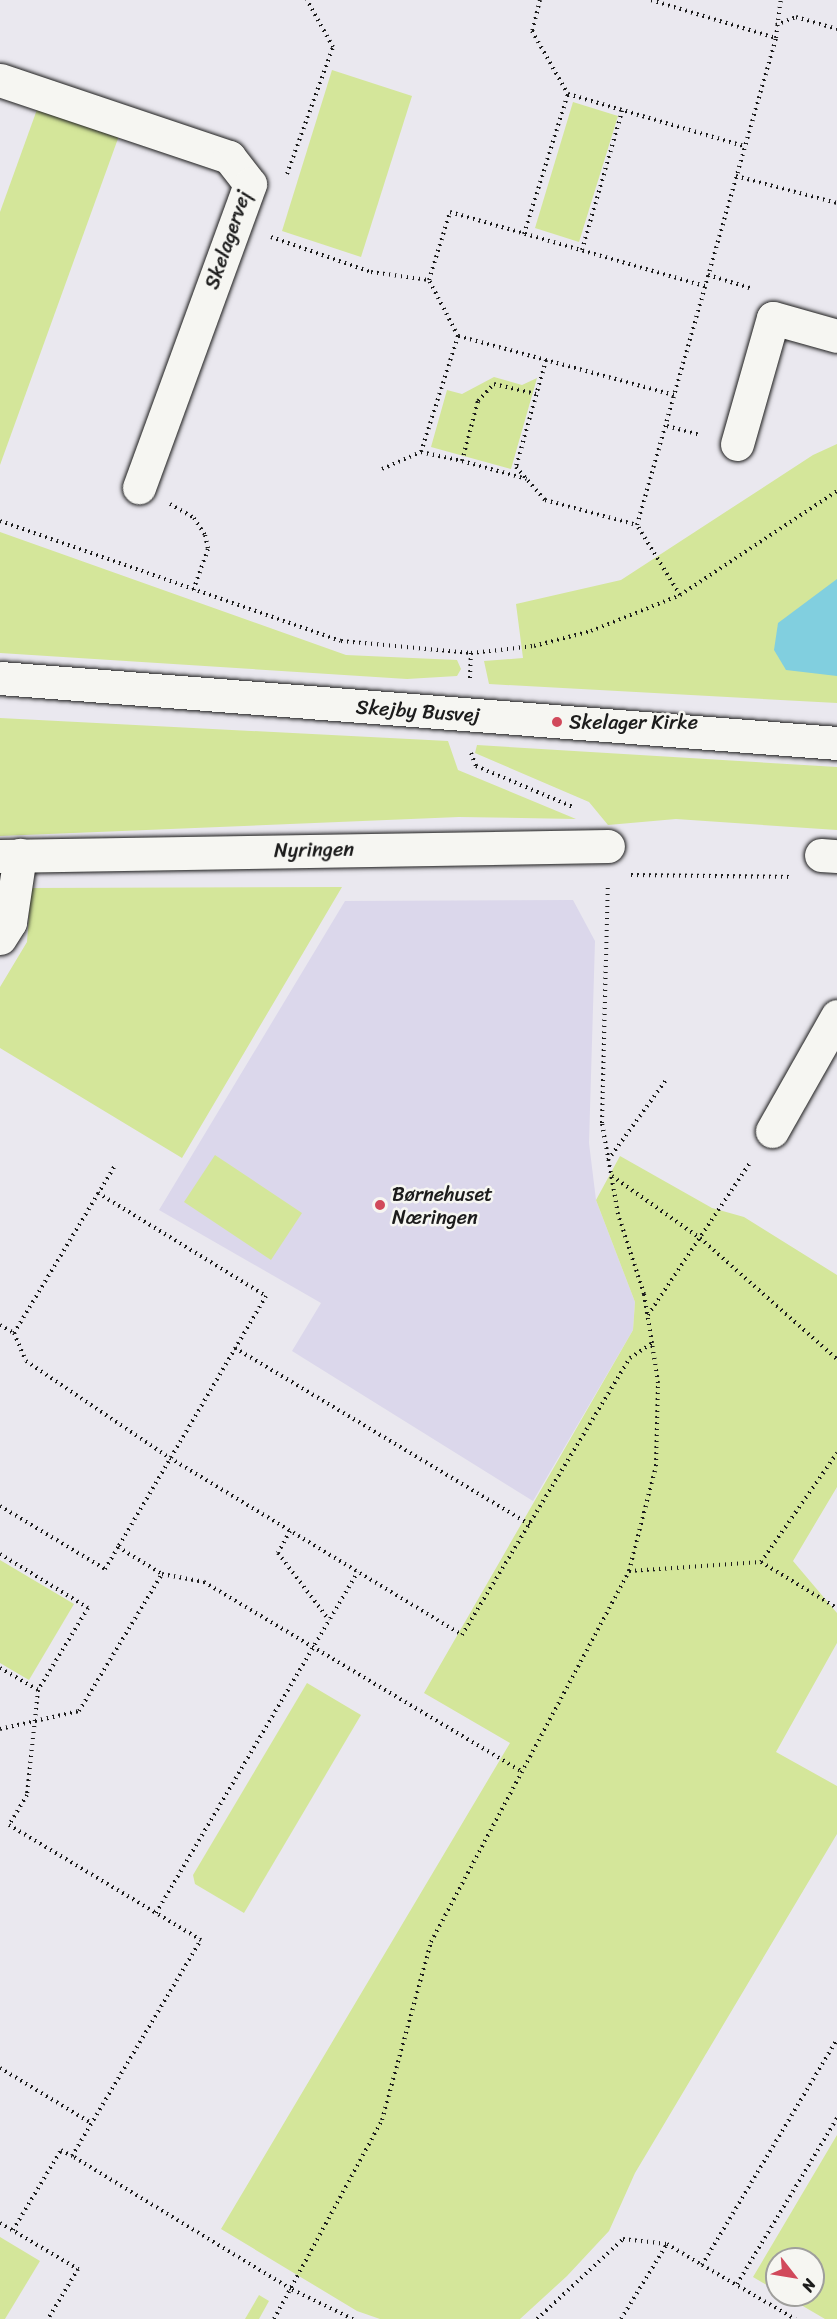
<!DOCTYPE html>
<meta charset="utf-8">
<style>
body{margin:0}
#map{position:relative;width:837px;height:2319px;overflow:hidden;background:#eae8ef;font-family:Sriracha,sans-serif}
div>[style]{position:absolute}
.built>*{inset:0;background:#dbd7eb}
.green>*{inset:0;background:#d4e69a}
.water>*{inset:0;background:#81cfdf}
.path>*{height:4px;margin-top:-2px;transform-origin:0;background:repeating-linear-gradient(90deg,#1c1c1c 0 1.5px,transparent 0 6px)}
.roads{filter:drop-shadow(0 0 2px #1c1c1c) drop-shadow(0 0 2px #1c1c1c)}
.minor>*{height:33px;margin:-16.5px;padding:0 16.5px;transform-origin:16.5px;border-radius:16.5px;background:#f6f6f2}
.dots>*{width:16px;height:16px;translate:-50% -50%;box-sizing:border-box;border:3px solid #f6f6f2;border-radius:50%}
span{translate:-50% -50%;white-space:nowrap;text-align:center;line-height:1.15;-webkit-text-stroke:5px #f6f6f2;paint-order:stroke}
.street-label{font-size:20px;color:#1c1c1c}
.poi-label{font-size:20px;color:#1c1c1c}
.left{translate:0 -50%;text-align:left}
.north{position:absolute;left:765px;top:2247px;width:60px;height:60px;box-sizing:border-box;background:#f6f6f2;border:2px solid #9f9f9c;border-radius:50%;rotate:121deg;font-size:16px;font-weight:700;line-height:24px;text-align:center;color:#1c1c1c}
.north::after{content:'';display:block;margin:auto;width:21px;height:27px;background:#d1495b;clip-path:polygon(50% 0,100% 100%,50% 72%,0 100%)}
</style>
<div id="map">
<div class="built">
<div style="clip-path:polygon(573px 900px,595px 941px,589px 1143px,596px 1200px,635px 1302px,633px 1330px,533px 1501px,292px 1351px,321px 1303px,159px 1210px,345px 901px)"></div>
</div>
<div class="green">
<div style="clip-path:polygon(332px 70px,412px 96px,361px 257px,282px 231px)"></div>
<div style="clip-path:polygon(573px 102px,618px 116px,579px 242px,535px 228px)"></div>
<div style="clip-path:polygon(39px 104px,120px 133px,0 465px,0 212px)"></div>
<div style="clip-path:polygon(494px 377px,522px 385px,537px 378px,511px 469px,431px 447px,447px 390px,462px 394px)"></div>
<div style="clip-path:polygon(837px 444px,837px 703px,489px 684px,484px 661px,523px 658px,516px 604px,621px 580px,813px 455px)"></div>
<div style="clip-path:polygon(0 532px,346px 655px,457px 660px,461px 669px,457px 676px,407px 679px,0 653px)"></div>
<div style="clip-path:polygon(0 718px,448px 741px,458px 770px,576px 819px,459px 817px,0 836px)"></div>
<div style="clip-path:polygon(477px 745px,837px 767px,837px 830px,676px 819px,608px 825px,589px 802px,475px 753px)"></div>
<div style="clip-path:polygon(342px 887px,182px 1158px,0 1048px,0 987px,27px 942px,31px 888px)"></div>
<div style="clip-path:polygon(215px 1155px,302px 1213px,271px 1260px,184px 1202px)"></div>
<div style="clip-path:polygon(620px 1156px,712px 1208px,744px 1217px,837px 1275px,837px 1487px,793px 1561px,837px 1613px,837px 1643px,776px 1752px,837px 1786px,837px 1834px,635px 2173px,609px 2231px,567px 2276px,520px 2319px,380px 2319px,357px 2311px,221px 2229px,510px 1743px,424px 1693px,633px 1330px,635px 1302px,596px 1200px)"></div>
<div style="clip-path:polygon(0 1560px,74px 1604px,29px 1680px,0 1663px)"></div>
<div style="clip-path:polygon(307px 1683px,361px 1715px,244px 1913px,195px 1884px,193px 1875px)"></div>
<div style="clip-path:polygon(837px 2135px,837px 2319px,825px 2319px,784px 2295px,813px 2295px,813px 2259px,777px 2259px,777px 2291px,753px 2277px)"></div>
<div style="clip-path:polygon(0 2237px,40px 2261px,5px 2319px,0 2319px)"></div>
<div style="clip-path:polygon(259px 2295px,269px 2301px,259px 2319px,245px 2319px)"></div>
</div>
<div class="water">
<div style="clip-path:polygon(837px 579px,837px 676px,786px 670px,774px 650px,778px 623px)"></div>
</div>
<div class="path">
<div style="left:540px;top:0;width:32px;rotate:104deg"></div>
<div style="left:532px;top:31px;width:73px;rotate:60.3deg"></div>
<div style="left:568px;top:94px;width:184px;rotate:16.5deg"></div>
<div style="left:651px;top:0;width:131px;rotate:16.9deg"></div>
<div style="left:776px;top:25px;width:22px;rotate:-22deg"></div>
<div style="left:796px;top:17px;width:43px;rotate:16.3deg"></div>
<div style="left:287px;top:174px;width:135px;rotate:-70.1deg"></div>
<div style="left:333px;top:47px;width:54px;rotate:-119deg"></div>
<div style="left:736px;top:176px;width:105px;rotate:15deg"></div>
<div style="left:524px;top:234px;width:147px;rotate:-72.6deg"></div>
<div style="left:271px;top:237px;width:106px;rotate:19.3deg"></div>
<div style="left:371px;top:272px;width:59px;rotate:7.9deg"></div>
<div style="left:582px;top:250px;width:145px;rotate:-73.9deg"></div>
<div style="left:708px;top:275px;width:44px;rotate:17.2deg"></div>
<div style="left:458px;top:336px;width:122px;rotate:107.7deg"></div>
<div style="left:421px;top:452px;width:42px;rotate:12.4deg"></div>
<div style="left:462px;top:461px;width:62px;rotate:-75.1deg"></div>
<div style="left:478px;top:401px;width:23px;rotate:-47deg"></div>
<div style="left:494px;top:384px;width:43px;rotate:13.4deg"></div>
<div style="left:546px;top:360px;width:111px;rotate:105.7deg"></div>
<div style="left:516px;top:467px;width:44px;rotate:48.7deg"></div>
<div style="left:545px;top:500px;width:95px;rotate:15.2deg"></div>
<div style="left:674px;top:395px;width:224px;rotate:-164.7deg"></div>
<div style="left:458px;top:336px;width:63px;rotate:-117.4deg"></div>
<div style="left:429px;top:280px;width:71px;rotate:-72.8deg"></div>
<div style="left:450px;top:212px;width:266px;rotate:16.2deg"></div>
<div style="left:667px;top:426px;width:35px;rotate:15deg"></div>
<div style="left:462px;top:461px;width:67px;rotate:15.5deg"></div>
<div style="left:382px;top:469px;width:43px;rotate:-23.6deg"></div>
<div style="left:170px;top:504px;width:28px;rotate:30deg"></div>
<div style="left:194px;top:518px;width:20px;rotate:57deg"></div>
<div style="left:205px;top:535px;width:14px;rotate:78deg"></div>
<div style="left:208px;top:549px;width:45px;rotate:109.7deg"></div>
<div style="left:0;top:521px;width:361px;rotate:19.4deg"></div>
<div style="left:341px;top:641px;width:131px;rotate:5.3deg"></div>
<div style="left:471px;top:653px;width:63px;rotate:-6.3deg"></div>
<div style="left:534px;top:646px;width:59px;rotate:-14.7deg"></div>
<div style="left:591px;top:631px;width:96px;rotate:-22deg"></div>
<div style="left:680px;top:595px;width:188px;rotate:-33.5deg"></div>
<div style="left:680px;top:595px;width:82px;rotate:-121.6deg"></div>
<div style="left:637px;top:525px;width:506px;rotate:-74.07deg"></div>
<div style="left:776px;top:38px;width:38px;rotate:-83deg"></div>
<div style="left:470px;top:678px;width:25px;rotate:-88deg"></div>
<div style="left:471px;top:753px;width:14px;rotate:69deg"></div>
<div style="left:476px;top:766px;width:105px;rotate:22.9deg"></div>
<div style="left:631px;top:875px;width:161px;rotate:0.7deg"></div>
<div style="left:608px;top:1160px;width:99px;rotate:-54.1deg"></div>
<div style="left:612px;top:1176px;width:108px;rotate:35.2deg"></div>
<div style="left:700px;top:1238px;width:183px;rotate:41.5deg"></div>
<div style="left:98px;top:1193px;width:197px;rotate:31.5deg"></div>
<div style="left:266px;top:1296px;width:291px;rotate:120.5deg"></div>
<div style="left:118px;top:1547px;width:52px;rotate:31.5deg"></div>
<div style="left:162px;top:1574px;width:43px;rotate:10.8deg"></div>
<div style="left:204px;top:1582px;width:369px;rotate:30.8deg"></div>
<div style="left:648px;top:1315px;width:185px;rotate:-56.2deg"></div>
<div style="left:0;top:1325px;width:16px;rotate:30deg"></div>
<div style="left:14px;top:1333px;width:30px;rotate:67deg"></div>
<div style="left:26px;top:1361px;width:174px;rotate:34deg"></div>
<div style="left:170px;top:1458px;width:341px;rotate:31.2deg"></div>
<div style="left:462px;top:1635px;width:324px;rotate:-58.8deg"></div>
<div style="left:630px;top:1358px;width:27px;rotate:-34deg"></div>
<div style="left:14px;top:1333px;width:197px;rotate:-58.9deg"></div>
<div style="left:235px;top:1348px;width:345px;rotate:30.9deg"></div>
<div style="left:0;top:1506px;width:122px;rotate:31deg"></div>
<div style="left:105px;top:1569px;width:26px;rotate:-59deg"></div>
<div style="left:290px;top:1531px;width:25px;rotate:119deg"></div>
<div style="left:278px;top:1553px;width:84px;rotate:52.7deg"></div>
<div style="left:0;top:1554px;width:103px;rotate:31.5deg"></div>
<div style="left:88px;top:1608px;width:96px;rotate:121.4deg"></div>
<div style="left:761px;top:1562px;width:89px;rotate:31.2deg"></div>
<div style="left:629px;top:1571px;width:132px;rotate:-3.9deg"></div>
<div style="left:761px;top:1562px;width:133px;rotate:-55.1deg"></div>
<div style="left:0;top:1668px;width:44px;rotate:30.1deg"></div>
<div style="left:38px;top:1690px;width:106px;rotate:96deg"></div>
<div style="left:27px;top:1795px;width:35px;rotate:121deg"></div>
<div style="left:9px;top:1825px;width:171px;rotate:30.9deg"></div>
<div style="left:0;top:1729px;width:81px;rotate:-12.8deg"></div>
<div style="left:79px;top:1711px;width:160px;rotate:-58.8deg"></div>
<div style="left:0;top:2068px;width:106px;rotate:31.1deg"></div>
<div style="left:0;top:2223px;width:91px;rotate:30.5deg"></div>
<div style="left:78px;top:2269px;width:58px;rotate:121deg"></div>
<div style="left:13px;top:2230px;width:93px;rotate:-59deg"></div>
<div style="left:61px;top:2150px;width:13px;rotate:29deg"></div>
<div style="left:702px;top:2265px;width:108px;rotate:30.1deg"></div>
<div style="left:737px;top:2284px;width:194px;rotate:-58.9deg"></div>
<div style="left:274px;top:2319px;width:226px;rotate:-61.5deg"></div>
<div style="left:382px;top:2120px;width:185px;rotate:-74.6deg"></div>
<div style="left:431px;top:1942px;width:421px;rotate:-61.9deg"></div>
<div style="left:629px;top:1571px;width:108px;rotate:-75.6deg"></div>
<div style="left:656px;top:1466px;width:83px;rotate:-88.6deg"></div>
<div style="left:658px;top:1383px;width:40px;rotate:-98.5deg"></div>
<div style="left:652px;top:1343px;width:50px;rotate:-99.3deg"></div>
<div style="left:644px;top:1294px;width:84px;rotate:-108deg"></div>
<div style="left:618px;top:1214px;width:92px;rotate:-100deg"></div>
<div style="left:602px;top:1123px;width:239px;rotate:-88.6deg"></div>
<div style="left:353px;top:2319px;width:69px;rotate:-154.2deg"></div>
<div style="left:291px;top:2289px;width:256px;rotate:-148.7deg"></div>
<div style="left:72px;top:2156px;width:252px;rotate:-59.2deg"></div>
<div style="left:201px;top:1940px;width:52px;rotate:-149deg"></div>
<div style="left:156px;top:1913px;width:396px;rotate:-59.4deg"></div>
<div style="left:537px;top:2319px;width:117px;rotate:-42.9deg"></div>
<div style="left:623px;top:2239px;width:44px;rotate:6.5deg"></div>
<div style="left:667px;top:2244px;width:41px;rotate:31deg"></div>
<div style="left:702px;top:2265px;width:263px;rotate:-59.1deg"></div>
<div style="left:621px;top:2319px;width:88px;rotate:-58.5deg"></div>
</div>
<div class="roads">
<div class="minor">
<div style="left:0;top:80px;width:242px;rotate:18.6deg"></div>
<div style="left:229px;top:157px;width:34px;rotate:52deg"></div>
<div style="left:250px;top:184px;width:323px;rotate:110.1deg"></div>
<div style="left:737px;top:444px;width:131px;rotate:-74.1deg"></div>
<div style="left:773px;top:318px;width:66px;rotate:15.7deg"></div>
<div style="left:0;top:678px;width:840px;rotate:4.44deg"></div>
<div style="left:821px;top:855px;width:16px;rotate:4deg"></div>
<div style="left:0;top:856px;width:608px;rotate:-0.94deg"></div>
<div style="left:0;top:938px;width:19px;rotate:-58deg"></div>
<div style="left:10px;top:922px;width:68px;rotate:-81.5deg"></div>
<div style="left:772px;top:1131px;width:132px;rotate:-60.5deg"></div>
</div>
</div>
<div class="dots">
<div style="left:557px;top:722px;background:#d1495b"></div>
<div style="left:380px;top:1205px;background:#d1495b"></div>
</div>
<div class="street-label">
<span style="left:228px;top:240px;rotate:-71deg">Skelagervej</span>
<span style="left:418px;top:711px;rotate:4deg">Skejby Busvej</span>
<span style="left:314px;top:850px;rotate:-1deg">Nyringen</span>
</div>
<div class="poi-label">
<span class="left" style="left:569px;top:722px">Skelager Kirke</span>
<span class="left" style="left:392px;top:1206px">Børnehuset<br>Næringen</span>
</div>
<div class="north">N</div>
</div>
